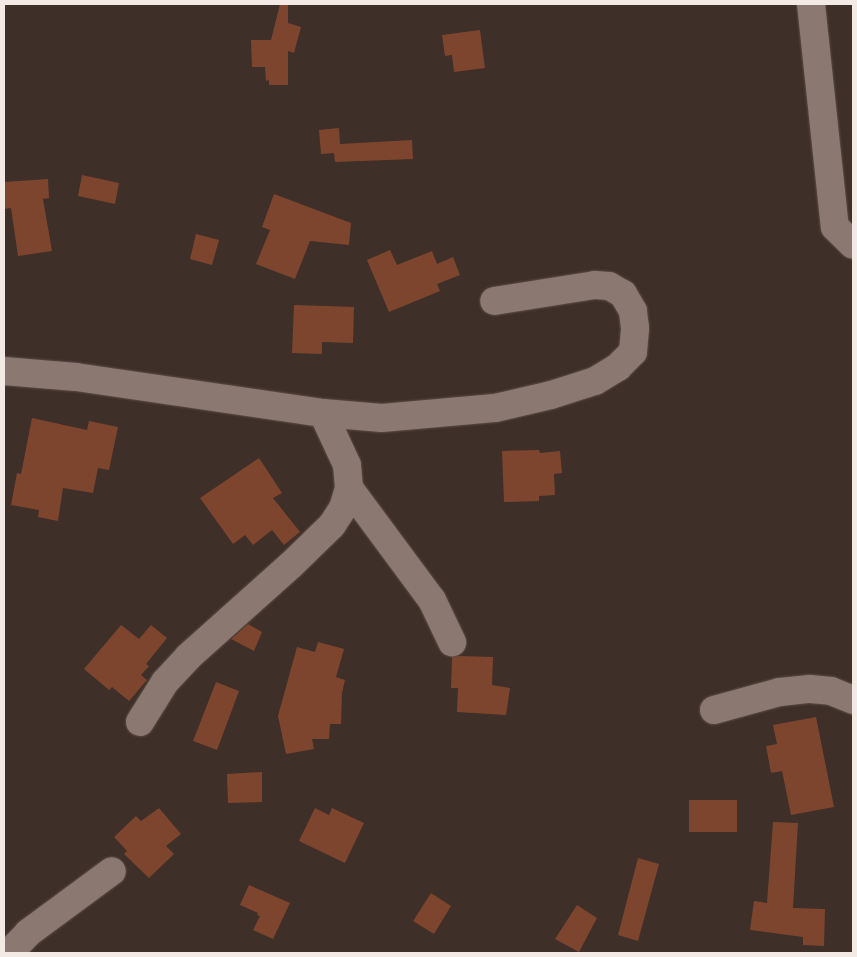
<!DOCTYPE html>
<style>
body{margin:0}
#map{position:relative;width:857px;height:957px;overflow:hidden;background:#3e2f28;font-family:"Varela Round",sans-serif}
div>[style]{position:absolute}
.building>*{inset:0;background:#7e452e}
.roads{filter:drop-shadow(0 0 1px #5b4e48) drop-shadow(0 0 1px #5b4e48)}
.minor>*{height:28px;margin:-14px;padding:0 14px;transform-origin:14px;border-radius:14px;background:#8b7871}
span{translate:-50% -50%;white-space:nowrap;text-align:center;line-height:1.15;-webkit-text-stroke:4.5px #201916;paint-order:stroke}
.frame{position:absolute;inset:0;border:5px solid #f4eae5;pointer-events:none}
</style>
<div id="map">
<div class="building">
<div style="clip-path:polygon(280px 4px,288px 4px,288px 23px,301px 27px,294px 53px,288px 51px,288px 85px,269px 85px,269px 80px,266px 81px,265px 67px,252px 67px,251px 40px,271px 40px)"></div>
<div style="clip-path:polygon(480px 30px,485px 68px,454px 72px,452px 55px,445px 56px,442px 35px)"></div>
<div style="clip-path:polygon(339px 128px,340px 144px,412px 140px,413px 159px,335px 162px,334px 153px,321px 154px,319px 130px)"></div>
<div style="clip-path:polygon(82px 175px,119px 183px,115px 204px,78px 196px)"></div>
<div style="clip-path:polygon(48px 179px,49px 198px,43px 199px,52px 251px,18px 256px,11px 208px,4px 209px,4px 182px)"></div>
<div style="clip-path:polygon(274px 194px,351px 223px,349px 245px,310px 241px,295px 279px,256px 264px,270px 230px,262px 227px)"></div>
<div style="clip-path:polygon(196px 234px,219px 240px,212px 265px,190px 259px)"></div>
<div style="clip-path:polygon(390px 250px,397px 265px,432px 251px,437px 264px,453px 257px,460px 275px,437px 284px,440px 291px,389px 312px,367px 260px)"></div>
<div style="clip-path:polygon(294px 305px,354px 307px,353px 343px,322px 342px,322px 354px,292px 353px)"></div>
<div style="clip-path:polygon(32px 418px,87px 430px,89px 421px,118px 427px,109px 470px,98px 468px,93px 493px,63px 488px,58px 521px,38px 517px,39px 510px,11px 505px,17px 473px,21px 474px)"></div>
<div style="clip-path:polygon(539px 450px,540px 453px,560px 451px,562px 473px,554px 474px,555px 495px,539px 496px,539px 501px,504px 502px,502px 451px)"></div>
<div style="clip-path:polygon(259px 458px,282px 493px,273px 498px,300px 532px,284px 545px,272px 530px,253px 545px,245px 535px,233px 544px,200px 498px)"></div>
<div style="clip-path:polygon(248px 624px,262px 632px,254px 651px,231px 639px)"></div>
<div style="clip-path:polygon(121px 625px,139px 639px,151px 625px,167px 638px,146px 664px,149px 666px,141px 675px,147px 680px,129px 701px,112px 687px,109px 690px,84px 669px)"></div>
<div style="clip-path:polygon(318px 642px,344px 649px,336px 677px,345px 680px,342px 693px,341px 724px,330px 724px,329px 739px,312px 739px,314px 749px,286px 754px,278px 716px,297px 647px,315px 652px)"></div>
<div style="clip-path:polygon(458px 656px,493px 657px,492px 685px,510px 688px,506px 715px,457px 712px,458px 688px,451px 688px,452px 657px)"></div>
<div style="clip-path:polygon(216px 682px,239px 691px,217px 750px,193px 741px)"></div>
<div style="clip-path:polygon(816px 717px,834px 807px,791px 815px,782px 771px,771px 773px,766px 746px,777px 744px,773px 725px)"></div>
<div style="clip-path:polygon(262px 772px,262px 802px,228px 803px,227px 774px)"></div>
<div style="clip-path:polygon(689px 800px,737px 800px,737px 832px,689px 832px)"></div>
<div style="clip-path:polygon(159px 808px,181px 834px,166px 846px,174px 854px,149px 878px,124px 854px,127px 851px,114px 837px,136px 816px,141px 821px)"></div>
<div style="clip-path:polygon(315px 808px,329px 815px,332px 808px,364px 823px,345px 863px,299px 841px)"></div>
<div style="clip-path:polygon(773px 822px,798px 823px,793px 908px,825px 909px,824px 946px,803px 945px,803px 937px,750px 930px,754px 901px,767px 903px)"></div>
<div style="clip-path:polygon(638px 858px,659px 864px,638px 941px,618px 935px)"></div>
<div style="clip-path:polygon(249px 885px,290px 903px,273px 939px,253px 930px,260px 916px,257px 915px,258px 913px,240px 905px)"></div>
<div style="clip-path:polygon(431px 893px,451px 906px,434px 934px,413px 921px)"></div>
<div style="clip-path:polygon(577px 905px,597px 918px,579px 952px,555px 939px)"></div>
</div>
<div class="roads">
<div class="minor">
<div style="left:811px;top:4px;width:224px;rotate:83.9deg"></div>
<div style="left:835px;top:227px;width:25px;rotate:45deg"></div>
<div style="left:4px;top:371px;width:72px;rotate:4.8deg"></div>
<div style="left:76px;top:377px;width:250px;rotate:8.3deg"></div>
<div style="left:323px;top:413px;width:59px;rotate:4.8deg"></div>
<div style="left:382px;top:418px;width:113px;rotate:-5.1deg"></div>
<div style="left:495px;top:408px;width:57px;rotate:-13.1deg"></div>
<div style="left:551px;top:395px;width:46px;rotate:-17.7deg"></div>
<div style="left:595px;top:381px;width:27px;rotate:-31deg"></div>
<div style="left:618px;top:367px;width:21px;rotate:-45deg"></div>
<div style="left:633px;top:352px;width:24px;rotate:-85deg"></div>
<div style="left:635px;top:328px;width:17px;rotate:-97deg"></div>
<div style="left:633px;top:311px;width:20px;rotate:-120deg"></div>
<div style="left:623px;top:294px;width:16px;rotate:-150deg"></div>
<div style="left:609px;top:286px;width:14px;rotate:-176deg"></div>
<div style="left:595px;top:285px;width:102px;rotate:171deg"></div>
<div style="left:349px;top:488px;width:139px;rotate:53.5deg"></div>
<div style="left:432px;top:600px;width:47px;rotate:64.5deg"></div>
<div style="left:714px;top:710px;width:68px;rotate:-15.3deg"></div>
<div style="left:780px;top:692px;width:30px;rotate:-6deg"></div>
<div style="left:810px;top:689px;width:21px;rotate:5deg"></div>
<div style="left:831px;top:691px;width:24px;rotate:22deg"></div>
<div style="left:140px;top:722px;width:47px;rotate:-58deg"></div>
<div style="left:165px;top:682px;width:34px;rotate:-47deg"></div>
<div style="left:188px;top:657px;width:138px;rotate:-41.8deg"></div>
<div style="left:291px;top:565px;width:57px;rotate:-44.3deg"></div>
<div style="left:332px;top:525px;width:20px;rotate:-57deg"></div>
<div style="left:343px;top:508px;width:21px;rotate:-73deg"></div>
<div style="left:349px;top:488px;width:23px;rotate:-95deg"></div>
<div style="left:347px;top:465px;width:57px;rotate:-114.8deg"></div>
<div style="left:9px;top:953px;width:28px;rotate:-46deg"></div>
<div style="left:28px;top:933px;width:104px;rotate:-36.4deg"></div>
</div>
</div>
<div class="frame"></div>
</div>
